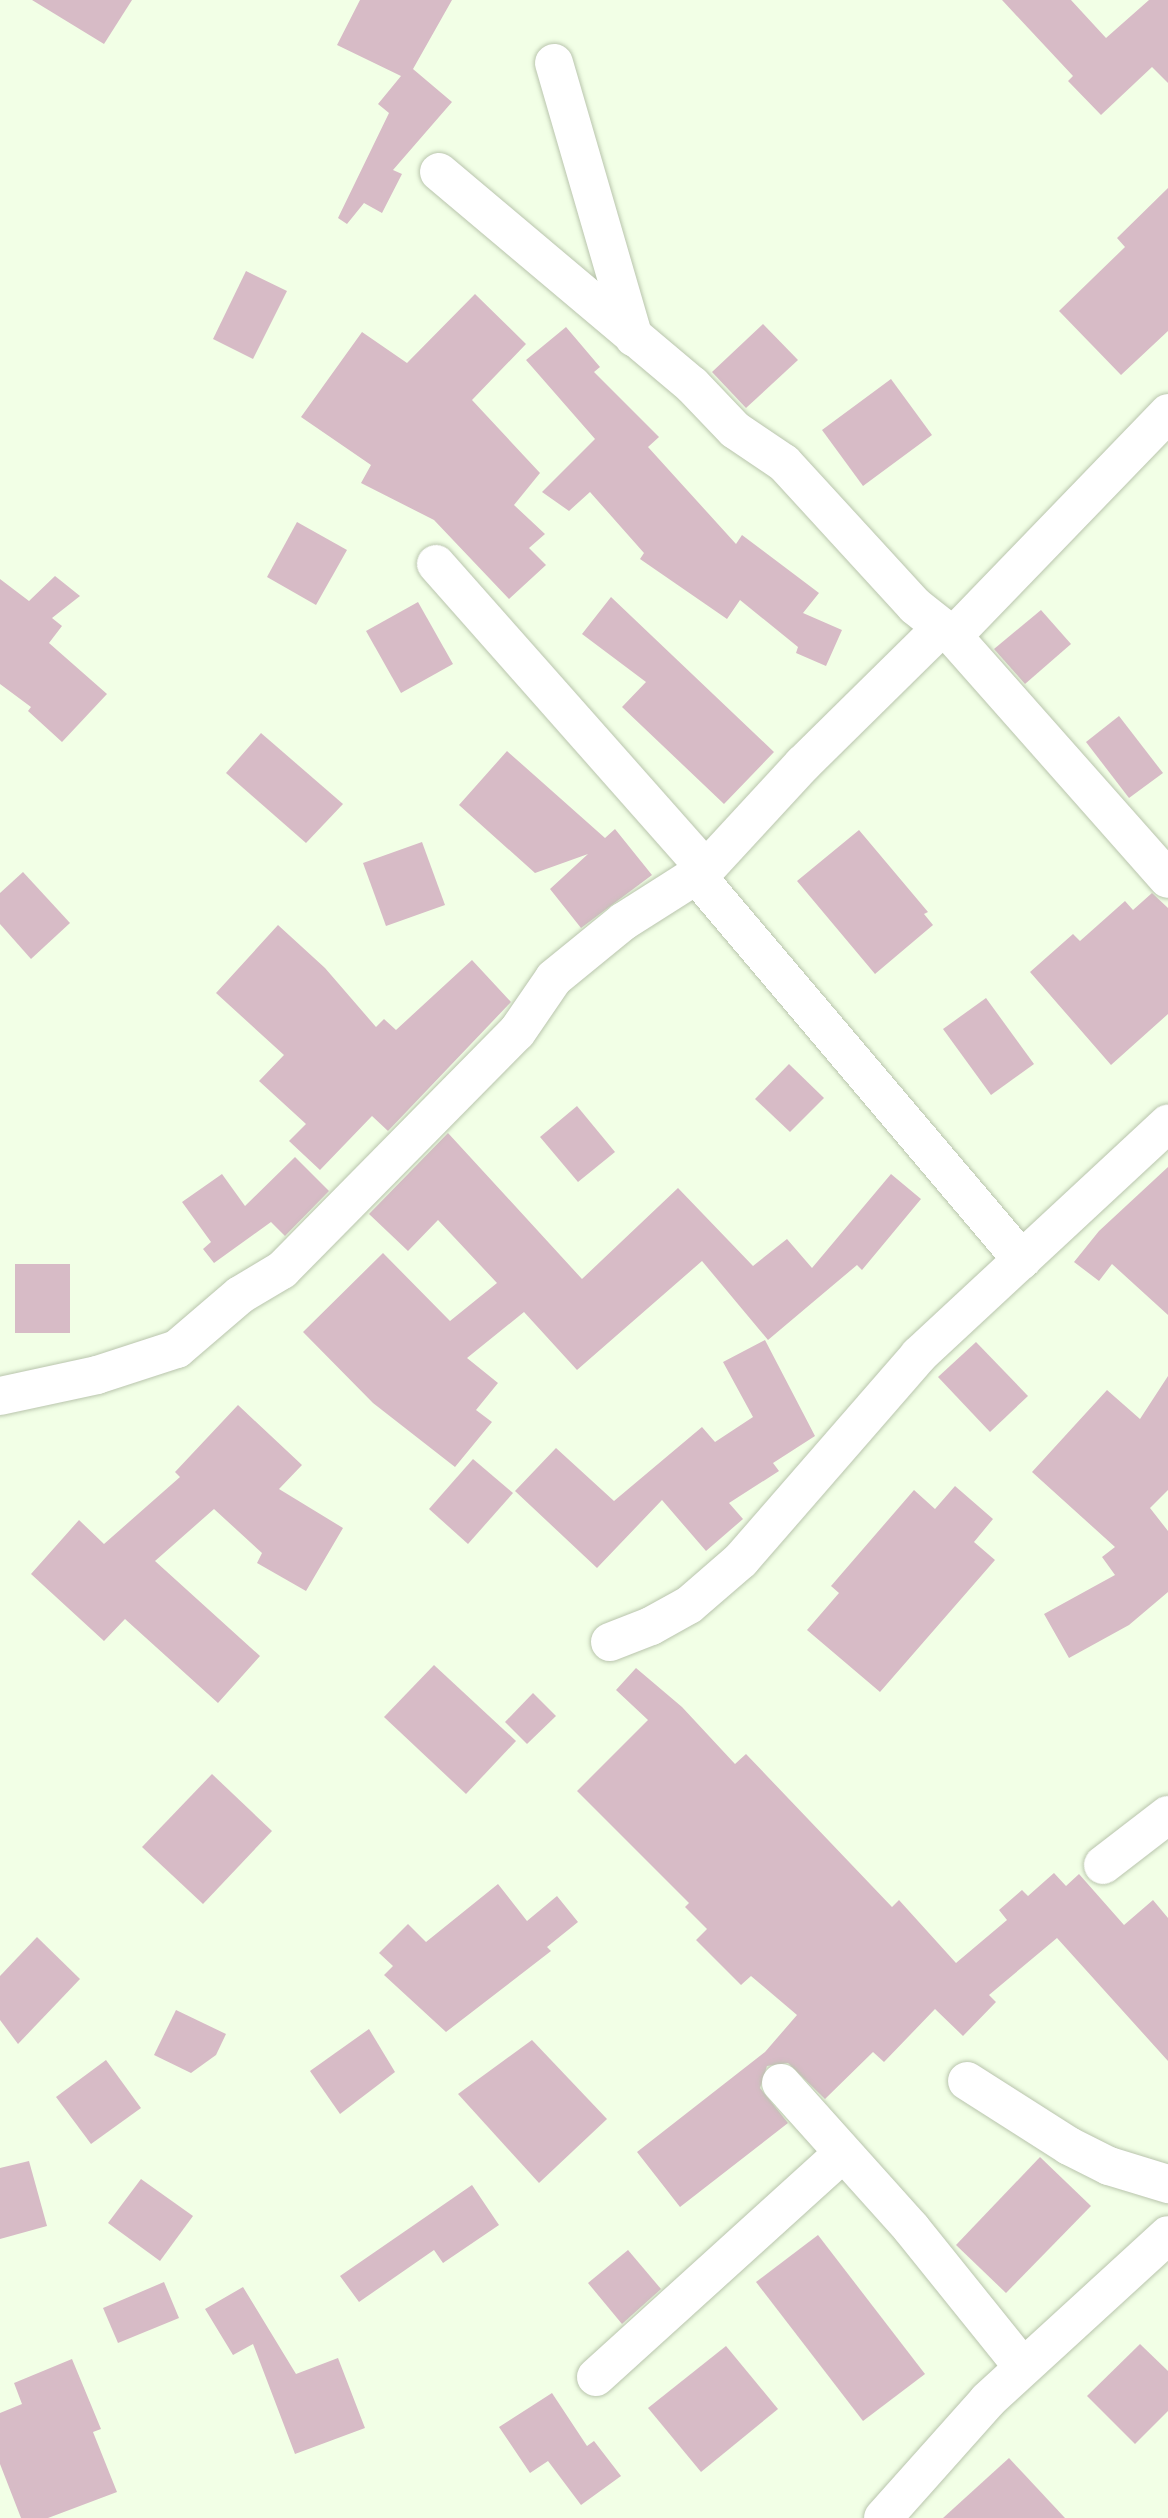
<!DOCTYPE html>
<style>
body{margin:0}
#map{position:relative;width:1168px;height:2518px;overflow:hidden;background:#f2ffe6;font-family:"Times New Roman",serif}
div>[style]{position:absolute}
.building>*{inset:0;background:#d7bbc6}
.roads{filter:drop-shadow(0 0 2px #b9c5ad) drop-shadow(0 0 2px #b9c5ad)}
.street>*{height:38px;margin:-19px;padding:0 19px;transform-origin:19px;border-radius:19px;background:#fff}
span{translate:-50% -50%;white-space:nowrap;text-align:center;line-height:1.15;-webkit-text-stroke:7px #fff;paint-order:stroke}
</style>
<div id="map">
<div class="building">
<div style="clip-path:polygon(32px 0,132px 0,104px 44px)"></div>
<div style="clip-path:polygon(360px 0,452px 0,413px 69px,452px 102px,393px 170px,402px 174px,382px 213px,364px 203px,347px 224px,338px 218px,389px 113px,378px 104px,401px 76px,337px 45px)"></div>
<div style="clip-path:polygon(1002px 0,1071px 0,1106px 38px,1149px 0,1168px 0,1168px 83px,1152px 67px,1101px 115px,1068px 81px,1073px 76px)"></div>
<div style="clip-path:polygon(1168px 188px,1168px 331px,1121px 375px,1059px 311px,1125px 247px,1117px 238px)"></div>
<div style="clip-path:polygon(246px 271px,287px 291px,253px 359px,213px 339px)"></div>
<div style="clip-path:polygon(475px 294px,526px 344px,472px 400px,540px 473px,514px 505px,545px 534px,529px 548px,546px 565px,509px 599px,434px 520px,361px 483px,371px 465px,301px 417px,362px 332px,407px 363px)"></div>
<div style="clip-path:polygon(763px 324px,798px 360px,746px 408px,712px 372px)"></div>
<div style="clip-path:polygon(566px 327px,600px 367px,594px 372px,659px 437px,648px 447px,736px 544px,742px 535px,819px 593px,803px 613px,842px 630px,826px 666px,796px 653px,798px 647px,740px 600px,727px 619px,640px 559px,644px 553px,590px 492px,569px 511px,542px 492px,595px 439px,526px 360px)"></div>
<div style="clip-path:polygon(891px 379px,932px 435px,863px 486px,822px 430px)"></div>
<div style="clip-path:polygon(297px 522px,347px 550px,316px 605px,267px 577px)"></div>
<div style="clip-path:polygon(55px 576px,80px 596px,52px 618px,62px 626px,49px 643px,107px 694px,62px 742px,28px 711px,31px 707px,0 684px,0 579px,29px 601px)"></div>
<div style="clip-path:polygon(611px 597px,774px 752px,724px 804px,622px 707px,646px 682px,582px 634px)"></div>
<div style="clip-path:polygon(418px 602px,453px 664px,401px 693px,366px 631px)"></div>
<div style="clip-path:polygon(1041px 610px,1071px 644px,1025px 684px,994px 649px)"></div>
<div style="clip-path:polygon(1119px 716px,1163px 773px,1129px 798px,1086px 742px)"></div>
<div style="clip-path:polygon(261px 733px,343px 804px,306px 843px,226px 773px)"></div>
<div style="clip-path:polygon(507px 751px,605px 838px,615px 829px,652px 875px,581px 928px,550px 889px,588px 854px,535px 873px,459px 805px)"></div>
<div style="clip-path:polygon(859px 830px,928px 912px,924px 914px,933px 925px,875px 974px,797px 881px)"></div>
<div style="clip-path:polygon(422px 842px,445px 905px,386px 926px,363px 863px)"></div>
<div style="clip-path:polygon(23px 872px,70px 923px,31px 959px,0 924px,0 893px)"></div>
<div style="clip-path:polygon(1152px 893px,1168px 908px,1168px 1014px,1111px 1065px,1030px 972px,1073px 934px,1080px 941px,1125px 901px,1133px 910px)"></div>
<div style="clip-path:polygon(278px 925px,325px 968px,376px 1027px,384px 1019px,396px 1030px,472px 960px,511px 1002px,388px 1131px,372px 1116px,320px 1170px,289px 1141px,306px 1124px,259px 1081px,284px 1055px,216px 993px)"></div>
<div style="clip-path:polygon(986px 998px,1034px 1064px,991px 1095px,943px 1029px)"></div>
<div style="clip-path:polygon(789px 1064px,824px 1098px,790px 1132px,755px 1099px)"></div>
<div style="clip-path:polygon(577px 1106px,615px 1152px,578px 1182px,540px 1137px)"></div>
<div style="clip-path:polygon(448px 1133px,582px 1279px,678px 1188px,753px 1266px,787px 1239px,812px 1268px,891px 1174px,921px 1199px,862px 1270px,857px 1265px,768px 1340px,702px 1261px,577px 1370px,524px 1312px,467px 1358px,498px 1383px,476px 1410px,492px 1422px,455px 1467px,373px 1403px,303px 1332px,383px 1253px,450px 1321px,497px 1283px,438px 1220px,408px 1251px,369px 1214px)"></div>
<div style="clip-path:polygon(295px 1157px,329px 1191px,285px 1236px,271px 1222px,214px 1263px,203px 1249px,211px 1242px,182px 1202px,222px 1174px,245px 1206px)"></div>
<div style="clip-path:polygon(1168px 1167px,1168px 1315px,1112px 1264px,1099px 1281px,1074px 1262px,1099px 1231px)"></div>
<div style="clip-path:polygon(15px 1264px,70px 1264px,70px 1333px,15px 1333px)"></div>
<div style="clip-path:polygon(765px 1340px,815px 1436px,773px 1463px,779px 1471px,729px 1503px,743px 1519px,706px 1551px,662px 1500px,597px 1568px,515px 1491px,556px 1448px,614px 1501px,702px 1427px,715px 1442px,753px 1417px,723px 1362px)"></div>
<div style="clip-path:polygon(976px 1342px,1028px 1396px,990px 1432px,938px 1377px)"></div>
<div style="clip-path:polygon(1168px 1376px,1168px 1490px,1150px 1508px,1168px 1531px,1168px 1592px,1129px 1625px,1069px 1658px,1044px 1614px,1115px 1575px,1102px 1557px,1115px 1547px,1032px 1472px,1107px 1390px,1140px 1419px)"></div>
<div style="clip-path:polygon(238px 1405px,302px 1465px,279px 1489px,343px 1528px,306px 1591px,257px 1563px,262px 1553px,214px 1509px,155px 1561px,260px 1656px,218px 1703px,125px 1619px,104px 1641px,31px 1574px,79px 1520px,104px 1544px,180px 1477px,175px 1472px)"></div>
<div style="clip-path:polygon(473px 1459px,513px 1493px,468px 1544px,429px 1509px)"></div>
<div style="clip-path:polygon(955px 1486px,993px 1519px,974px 1542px,995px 1560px,880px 1692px,807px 1630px,839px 1593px,831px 1586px,914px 1490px,935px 1509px)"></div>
<div style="clip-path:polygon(434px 1665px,516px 1741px,466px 1794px,384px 1717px)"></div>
<div style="clip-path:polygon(636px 1668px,682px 1707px,735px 1764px,746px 1754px,892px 1907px,899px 1900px,956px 1963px,1007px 1920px,999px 1910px,1022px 1890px,1028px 1896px,1054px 1873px,1066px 1886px,1079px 1874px,1124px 1925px,1153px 1900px,1168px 1918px,1168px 2061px,1057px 1938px,989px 1995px,996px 2002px,963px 2036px,935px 2009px,884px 2062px,873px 2052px,825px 2099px,788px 2063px,767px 2066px,760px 2088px,788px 2123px,680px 2207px,637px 2152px,765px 2052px,797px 2015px,751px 1976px,741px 1985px,696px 1940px,707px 1929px,685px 1907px,689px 1903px,577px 1791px,648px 1720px,616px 1690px)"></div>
<div style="clip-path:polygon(533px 1693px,556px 1716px,527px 1744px,505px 1722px)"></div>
<div style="clip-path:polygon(212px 1774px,272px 1831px,203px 1904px,142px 1847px)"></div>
<div style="clip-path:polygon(498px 1884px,527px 1921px,557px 1896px,578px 1922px,547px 1947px,551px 1951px,446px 2032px,384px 1975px,393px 1966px,379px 1953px,408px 1924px,426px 1942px)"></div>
<div style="clip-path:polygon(37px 1937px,80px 1979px,18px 2044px,0 2020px,0 1976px)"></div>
<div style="clip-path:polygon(176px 2010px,226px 2034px,216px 2055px,191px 2073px,154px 2055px)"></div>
<div style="clip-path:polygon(369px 2029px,395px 2072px,340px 2114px,310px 2071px)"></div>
<div style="clip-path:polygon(532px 2040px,607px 2119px,539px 2183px,458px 2094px)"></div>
<div style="clip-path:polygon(106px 2060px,141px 2108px,91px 2144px,56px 2097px)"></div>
<div style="clip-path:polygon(1040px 2157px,1091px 2206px,1006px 2293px,956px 2245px)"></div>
<div style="clip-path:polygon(29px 2161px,47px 2226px,0 2239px,0 2168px)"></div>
<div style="clip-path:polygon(141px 2179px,193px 2216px,160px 2261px,108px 2223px)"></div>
<div style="clip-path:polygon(472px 2185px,499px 2225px,443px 2263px,434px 2250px,359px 2302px,340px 2276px)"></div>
<div style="clip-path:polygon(818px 2235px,925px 2374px,863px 2421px,756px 2282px)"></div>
<div style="clip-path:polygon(628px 2250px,661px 2289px,622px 2324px,588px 2283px)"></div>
<div style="clip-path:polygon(164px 2282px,179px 2318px,118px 2343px,103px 2308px)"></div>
<div style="clip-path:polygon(243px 2287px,296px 2374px,338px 2358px,365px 2428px,295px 2454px,253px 2344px,233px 2355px,205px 2309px)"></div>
<div style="clip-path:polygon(1140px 2344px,1168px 2371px,1168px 2411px,1135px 2444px,1087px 2396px)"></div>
<div style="clip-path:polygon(726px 2346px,778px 2409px,701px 2472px,648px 2408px)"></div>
<div style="clip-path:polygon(72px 2359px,101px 2429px,93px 2432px,117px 2492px,48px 2518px,21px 2518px,0 2464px,0 2413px,22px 2404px,14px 2383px)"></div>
<div style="clip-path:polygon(552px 2393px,587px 2446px,594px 2441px,621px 2476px,581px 2505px,548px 2461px,530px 2473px,499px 2427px)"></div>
<div style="clip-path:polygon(1009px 2458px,1065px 2518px,943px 2518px)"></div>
</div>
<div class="roads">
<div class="street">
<div style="left:554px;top:63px;width:286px;rotate:73.8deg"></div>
<div style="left:439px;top:172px;width:331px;rotate:40.1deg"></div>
<div style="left:692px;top:385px;width:62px;rotate:46.3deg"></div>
<div style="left:735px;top:430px;width:59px;rotate:34deg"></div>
<div style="left:784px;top:463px;width:194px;rotate:47.5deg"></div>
<div style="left:915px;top:606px;width:48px;rotate:38.3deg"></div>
<div style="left:953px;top:636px;width:324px;rotate:48.5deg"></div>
<div style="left:436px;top:564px;width:407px;rotate:48.5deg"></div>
<div style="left:953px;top:636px;width:310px;rotate:-46deg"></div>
<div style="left:697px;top:876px;width:503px;rotate:49.76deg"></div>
<div style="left:0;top:1396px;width:99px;rotate:-12.2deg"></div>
<div style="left:97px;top:1375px;width:84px;rotate:-18deg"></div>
<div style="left:177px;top:1349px;width:83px;rotate:-40.6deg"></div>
<div style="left:240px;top:1295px;width:49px;rotate:-30.8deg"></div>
<div style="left:282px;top:1270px;width:334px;rotate:-45.4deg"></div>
<div style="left:517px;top:1032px;width:65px;rotate:-55.6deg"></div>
<div style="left:554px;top:978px;width:90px;rotate:-39.2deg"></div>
<div style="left:624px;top:921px;width:97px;rotate:-32.4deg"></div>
<div style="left:706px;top:869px;width:143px;rotate:-47.3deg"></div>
<div style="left:803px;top:764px;width:195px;rotate:-44.6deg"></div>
<div style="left:610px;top:1642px;width:44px;rotate:-21.3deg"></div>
<div style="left:651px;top:1626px;width:43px;rotate:-28.9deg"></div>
<div style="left:689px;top:1605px;width:69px;rotate:-40.9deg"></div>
<div style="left:741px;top:1560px;width:271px;rotate:-49deg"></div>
<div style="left:919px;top:1355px;width:340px;rotate:-42.9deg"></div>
<div style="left:1103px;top:1865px;width:82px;rotate:-37.6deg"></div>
<div style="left:967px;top:2081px;width:121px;rotate:32.5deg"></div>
<div style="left:1069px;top:2146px;width:45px;rotate:26.6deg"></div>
<div style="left:1109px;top:2166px;width:62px;rotate:17deg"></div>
<div style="left:781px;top:2083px;width:195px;rotate:48.1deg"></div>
<div style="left:911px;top:2228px;width:177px;rotate:51.2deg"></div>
<div style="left:596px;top:2377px;width:333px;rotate:-42.2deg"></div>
<div style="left:883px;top:2518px;width:158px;rotate:-48.3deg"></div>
<div style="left:988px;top:2400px;width:244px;rotate:-42.5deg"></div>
</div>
</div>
</div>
